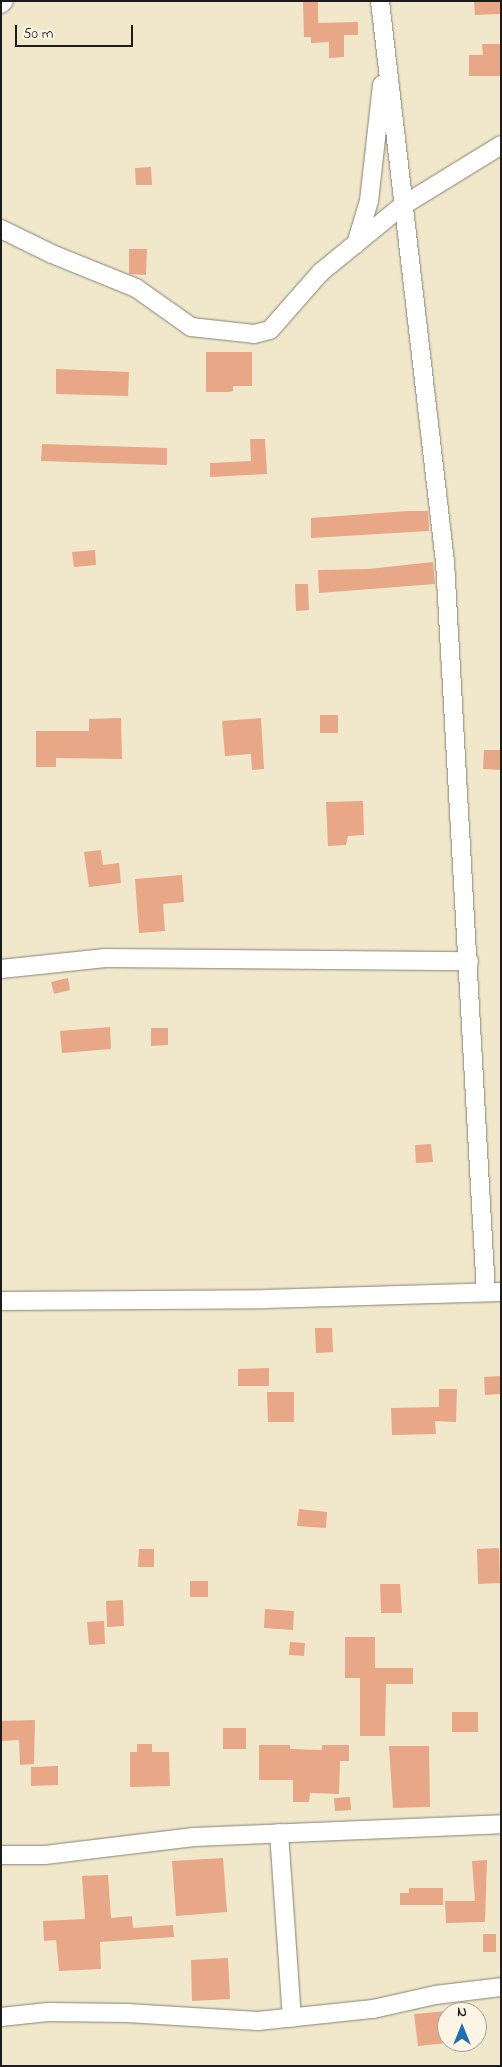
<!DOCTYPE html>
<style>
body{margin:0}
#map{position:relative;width:502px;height:2067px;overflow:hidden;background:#f1e8cb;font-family:"Indie Flower",sans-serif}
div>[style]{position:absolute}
.building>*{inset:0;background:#e8a787}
.roads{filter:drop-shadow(0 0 1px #868274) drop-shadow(0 0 1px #868274)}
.street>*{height:18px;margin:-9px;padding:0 9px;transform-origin:9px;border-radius:9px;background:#fff}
span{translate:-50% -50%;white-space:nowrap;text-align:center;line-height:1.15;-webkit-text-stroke:4.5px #fcf5e5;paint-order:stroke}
.frame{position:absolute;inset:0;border:2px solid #1c1c1c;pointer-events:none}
.north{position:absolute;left:437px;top:2002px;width:50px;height:50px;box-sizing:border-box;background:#fcf5e5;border:1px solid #a29e95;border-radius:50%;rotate:0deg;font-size:14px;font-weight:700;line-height:20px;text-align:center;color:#1c1c1c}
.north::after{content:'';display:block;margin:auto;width:18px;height:22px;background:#1f6fb2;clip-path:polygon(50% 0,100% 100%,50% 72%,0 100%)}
.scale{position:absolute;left:15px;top:25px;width:118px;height:22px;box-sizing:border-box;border:2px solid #1c1c1c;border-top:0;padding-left:6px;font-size:15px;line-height:18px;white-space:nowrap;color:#1c1c1c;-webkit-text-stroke:4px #fcf5e5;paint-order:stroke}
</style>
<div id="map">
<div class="building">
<div style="clip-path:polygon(303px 1px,318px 1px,318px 23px,358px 22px,358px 35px,344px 35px,344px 57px,329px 58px,329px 42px,311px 43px,311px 37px,304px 37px)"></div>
<div style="clip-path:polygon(474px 1px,501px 1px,501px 14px,475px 15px)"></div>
<div style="clip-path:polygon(482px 44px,501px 44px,501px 76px,469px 76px,469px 55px,483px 55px)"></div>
<div style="clip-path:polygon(151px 167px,152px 185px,136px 185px,135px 168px)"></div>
<div style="clip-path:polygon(129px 249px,147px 249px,146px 275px,129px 274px)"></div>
<div style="clip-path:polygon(206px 352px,252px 352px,252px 386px,233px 386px,233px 391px,229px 392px,206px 392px)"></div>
<div style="clip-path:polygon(56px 369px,129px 372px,128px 396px,56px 394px)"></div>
<div style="clip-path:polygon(250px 439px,265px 439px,267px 474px,210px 477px,210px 463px,251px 461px)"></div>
<div style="clip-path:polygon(42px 444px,167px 448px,167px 465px,41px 461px)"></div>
<div style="clip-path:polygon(408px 511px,428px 511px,429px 531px,311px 538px,311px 518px)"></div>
<div style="clip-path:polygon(95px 550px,96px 565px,74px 567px,72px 552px)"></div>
<div style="clip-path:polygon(433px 562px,435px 584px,319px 593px,318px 570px,369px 569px)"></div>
<div style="clip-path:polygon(295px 584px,308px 584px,309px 610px,296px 611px)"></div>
<div style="clip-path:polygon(320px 715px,338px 715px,338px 733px,320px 733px)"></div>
<div style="clip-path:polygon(121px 718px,122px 759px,56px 758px,56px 767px,36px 767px,36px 731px,89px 731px,89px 719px)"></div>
<div style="clip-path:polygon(261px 718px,264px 769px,252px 770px,251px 754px,225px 756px,222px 721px)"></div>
<div style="clip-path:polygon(484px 750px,501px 750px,501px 770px,483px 769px)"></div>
<div style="clip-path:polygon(363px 801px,364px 835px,348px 836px,346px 845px,328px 846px,326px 802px)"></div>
<div style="clip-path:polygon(101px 850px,103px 865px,119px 863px,121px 883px,89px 887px,84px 852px)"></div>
<div style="clip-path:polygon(182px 875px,184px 902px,163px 904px,165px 931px,139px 933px,135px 879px)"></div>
<div style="clip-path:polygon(68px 978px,70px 990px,54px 994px,51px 982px)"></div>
<div style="clip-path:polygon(110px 1027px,111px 1049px,62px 1053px,60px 1031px)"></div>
<div style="clip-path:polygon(151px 1028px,168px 1028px,168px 1045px,151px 1046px)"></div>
<div style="clip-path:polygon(431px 1144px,433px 1162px,416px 1163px,415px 1145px)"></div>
<div style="clip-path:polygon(315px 1328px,332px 1328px,333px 1352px,316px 1353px)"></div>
<div style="clip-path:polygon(269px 1368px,269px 1386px,238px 1386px,238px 1369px)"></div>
<div style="clip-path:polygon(501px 1376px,501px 1394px,485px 1395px,484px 1377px)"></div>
<div style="clip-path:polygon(439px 1389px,457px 1389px,456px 1422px,435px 1421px,436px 1434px,392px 1435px,391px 1408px,439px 1407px)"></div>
<div style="clip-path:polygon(267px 1392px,294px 1392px,294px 1422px,268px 1422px)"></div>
<div style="clip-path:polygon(299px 1509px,327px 1512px,326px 1528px,297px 1526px)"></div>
<div style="clip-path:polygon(499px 1548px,500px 1583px,478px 1584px,477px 1549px)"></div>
<div style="clip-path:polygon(139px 1549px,154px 1549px,154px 1567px,138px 1567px)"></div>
<div style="clip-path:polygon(190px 1581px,208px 1581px,208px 1597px,190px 1597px)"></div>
<div style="clip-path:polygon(380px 1584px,400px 1584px,402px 1613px,381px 1613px)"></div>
<div style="clip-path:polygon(123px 1600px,124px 1626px,107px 1627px,106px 1601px)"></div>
<div style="clip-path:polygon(265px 1609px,294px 1611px,293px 1630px,264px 1628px)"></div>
<div style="clip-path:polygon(104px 1621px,105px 1644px,89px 1645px,87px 1622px)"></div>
<div style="clip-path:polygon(345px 1637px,375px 1637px,375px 1668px,413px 1668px,413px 1684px,386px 1684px,385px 1736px,360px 1736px,360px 1678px,345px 1678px)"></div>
<div style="clip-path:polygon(290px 1642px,305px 1643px,304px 1656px,289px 1655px)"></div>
<div style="clip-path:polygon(452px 1712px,478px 1712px,478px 1732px,452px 1732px)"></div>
<div style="clip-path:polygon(35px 1720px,34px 1764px,20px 1765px,19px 1740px,1px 1741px,1px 1721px)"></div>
<div style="clip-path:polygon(223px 1728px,246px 1728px,246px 1749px,223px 1749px)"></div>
<div style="clip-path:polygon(137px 1744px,152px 1744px,152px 1752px,169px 1752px,170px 1786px,130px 1787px,130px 1752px,137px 1752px)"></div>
<div style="clip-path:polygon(259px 1745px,290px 1745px,290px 1749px,322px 1750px,322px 1745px,349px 1745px,349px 1761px,340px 1761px,339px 1794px,310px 1793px,309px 1802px,293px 1802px,293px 1780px,259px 1780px)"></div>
<div style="clip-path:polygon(389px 1746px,429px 1746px,430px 1807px,393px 1808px)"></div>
<div style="clip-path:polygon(58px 1766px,58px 1785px,31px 1786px,31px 1767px)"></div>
<div style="clip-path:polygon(350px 1797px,351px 1810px,335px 1811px,334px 1798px)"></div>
<div style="clip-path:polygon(223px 1858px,227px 1912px,176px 1916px,172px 1861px)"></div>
<div style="clip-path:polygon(487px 1860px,485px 1922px,446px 1923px,445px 1901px,475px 1901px,472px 1861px)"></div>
<div style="clip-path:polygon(108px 1875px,111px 1918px,132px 1916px,133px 1928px,173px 1925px,174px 1937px,100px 1942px,101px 1969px,59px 1971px,56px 1940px,44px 1941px,43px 1921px,85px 1919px,82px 1876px)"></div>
<div style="clip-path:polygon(409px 1888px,443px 1888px,443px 1905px,400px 1905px,400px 1893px,409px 1893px)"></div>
<div style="clip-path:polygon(483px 1934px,496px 1934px,496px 1952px,483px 1952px)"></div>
<div style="clip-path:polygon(228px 1958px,230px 1999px,192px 2001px,191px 1960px)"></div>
<div style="clip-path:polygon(447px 2011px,447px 2043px,418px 2046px,414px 2014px)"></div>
</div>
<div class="roads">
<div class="street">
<div style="left:380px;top:1px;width:565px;rotate:83.39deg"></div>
<div style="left:445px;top:562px;width:731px;rotate:86.79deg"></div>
<div style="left:1px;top:4px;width:4px;rotate:-45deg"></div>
<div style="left:1px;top:229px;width:57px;rotate:26.1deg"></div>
<div style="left:52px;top:254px;width:91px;rotate:22deg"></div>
<div style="left:136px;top:288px;width:67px;rotate:35.3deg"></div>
<div style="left:191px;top:327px;width:63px;rotate:6.3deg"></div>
<div style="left:254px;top:334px;width:16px;rotate:-14deg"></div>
<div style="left:270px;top:330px;width:77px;rotate:-48.7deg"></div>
<div style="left:321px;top:272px;width:104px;rotate:-39.2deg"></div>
<div style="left:402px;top:206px;width:116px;rotate:-31.6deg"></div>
<div style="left:356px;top:244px;width:45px;rotate:-73.2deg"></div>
<div style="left:369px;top:201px;width:117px;rotate:-83.6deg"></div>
<div style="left:1px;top:969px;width:105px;rotate:-6deg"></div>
<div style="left:105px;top:958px;width:364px;rotate:0.5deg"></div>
<div style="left:1px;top:1301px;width:264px;rotate:-0.4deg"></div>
<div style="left:265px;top:1299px;width:236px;rotate:-1.7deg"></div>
<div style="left:279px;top:1833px;width:185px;rotate:86deg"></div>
<div style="left:1px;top:1855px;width:44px"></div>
<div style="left:45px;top:1855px;width:150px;rotate:-6.9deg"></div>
<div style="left:194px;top:1837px;width:307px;rotate:-2.4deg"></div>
<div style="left:1px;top:2017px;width:47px;rotate:-6.1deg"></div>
<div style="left:48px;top:2012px;width:79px;rotate:0.7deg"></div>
<div style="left:127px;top:2013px;width:131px;rotate:3.5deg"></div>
<div style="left:258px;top:2021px;width:116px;rotate:-6deg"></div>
<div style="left:373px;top:2009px;width:64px;rotate:-12.7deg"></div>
<div style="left:435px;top:1995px;width:66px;rotate:-6.9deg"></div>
</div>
</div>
<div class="frame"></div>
<div class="north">N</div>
<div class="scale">50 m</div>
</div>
